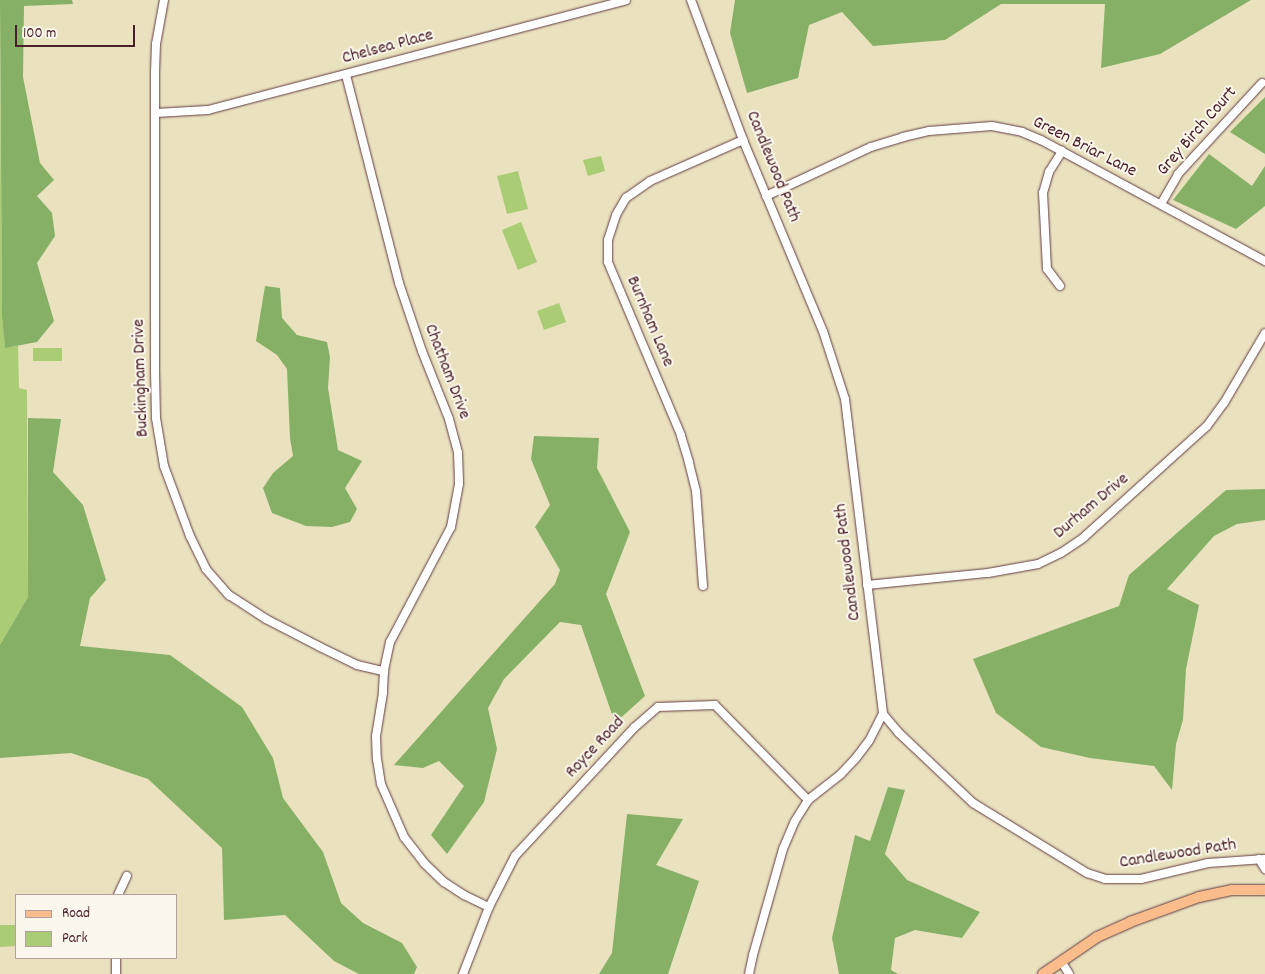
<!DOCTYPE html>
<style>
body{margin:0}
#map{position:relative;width:1265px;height:974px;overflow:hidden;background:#eae1bf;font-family:Dekko,sans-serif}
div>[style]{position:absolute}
.green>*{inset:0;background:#a9cc75}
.forest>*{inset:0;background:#86b066}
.roads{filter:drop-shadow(0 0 1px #623c41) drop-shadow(0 0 1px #623c41)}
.minor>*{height:8px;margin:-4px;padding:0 4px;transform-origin:4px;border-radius:4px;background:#fff}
.major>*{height:10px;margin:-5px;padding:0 5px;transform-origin:5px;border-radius:5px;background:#f9bc8a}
span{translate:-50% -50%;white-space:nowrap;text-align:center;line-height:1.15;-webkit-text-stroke:4px #fbf7ec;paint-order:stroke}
.street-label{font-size:18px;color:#4a1f2b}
.legend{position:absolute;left:15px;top:894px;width:162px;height:65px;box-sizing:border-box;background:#fbf7ec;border:1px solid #b4a19f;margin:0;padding:6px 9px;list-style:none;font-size:15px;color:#4a1f2b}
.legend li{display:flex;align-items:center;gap:10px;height:25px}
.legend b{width:25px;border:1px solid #b4a19f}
.scale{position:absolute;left:15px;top:25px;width:120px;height:22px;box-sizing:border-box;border:2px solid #4a1f2b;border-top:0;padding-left:6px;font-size:15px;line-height:18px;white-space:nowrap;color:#4a1f2b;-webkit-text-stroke:4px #fbf7ec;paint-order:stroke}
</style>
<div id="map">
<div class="green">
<div style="clip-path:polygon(0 63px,2px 317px,5px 347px,18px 346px,19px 388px,27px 390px,28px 597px,0 645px)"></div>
<div style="clip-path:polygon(601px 156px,605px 171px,588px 176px,583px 160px)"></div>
<div style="clip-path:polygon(518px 171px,528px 209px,507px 214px,497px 176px)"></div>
<div style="clip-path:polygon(521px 222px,537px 262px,518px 270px,502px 230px)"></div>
<div style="clip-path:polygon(559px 303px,566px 322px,544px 330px,537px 311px)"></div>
<div style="clip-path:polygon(33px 348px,62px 348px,62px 361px,33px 361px)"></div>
<div style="clip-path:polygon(0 925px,16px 925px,16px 946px,0 947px)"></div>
</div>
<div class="forest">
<div style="clip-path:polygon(0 0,72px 0,73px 4px,24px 6px,23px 77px,40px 163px,54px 180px,37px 196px,52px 213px,55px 236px,37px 263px,54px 321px,37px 342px,5px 348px,2px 317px)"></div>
<div style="clip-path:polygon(735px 0,1251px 0,1160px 54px,1101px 68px,1105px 4px,1001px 4px,945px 40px,873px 46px,842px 12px,809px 25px,798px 78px,747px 93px,730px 33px)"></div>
<div style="clip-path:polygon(1265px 97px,1265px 154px,1230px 132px)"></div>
<div style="clip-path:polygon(1209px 154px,1252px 186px,1265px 166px,1265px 206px,1236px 229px,1173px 200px)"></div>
<div style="clip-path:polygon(265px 286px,280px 288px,282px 318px,297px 335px,327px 342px,330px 357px,328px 388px,338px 450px,362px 461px,345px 488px,357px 509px,350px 522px,332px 527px,306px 526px,272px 513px,263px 488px,273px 473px,293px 456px,290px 438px,287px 369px,277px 355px,256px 341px)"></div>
<div style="clip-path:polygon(28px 418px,61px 419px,53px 472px,83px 505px,106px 580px,90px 598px,80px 646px,170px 655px,242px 707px,273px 758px,283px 798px,323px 852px,341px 903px,363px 923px,402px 943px,417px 967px,414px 974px,359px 974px,334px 961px,285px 915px,224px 920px,222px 848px,148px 779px,71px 753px,0 758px,0 645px,28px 597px)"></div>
<div style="clip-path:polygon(534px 436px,599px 438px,597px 468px,630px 532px,606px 594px,645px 696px,615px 723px,581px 625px,560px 622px,504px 679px,488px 708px,497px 749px,484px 802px,447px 854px,431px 835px,464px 786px,439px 761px,423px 768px,394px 765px,555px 584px,560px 570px,535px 527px,550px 505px,531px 459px)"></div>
<div style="clip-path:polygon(1265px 489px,1265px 520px,1237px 524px,1214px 536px,1167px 589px,1199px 605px,1186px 669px,1183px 720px,1176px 744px,1172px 790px,1154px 766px,1090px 758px,1041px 747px,996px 713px,973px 659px,1119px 606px,1129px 575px,1226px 490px)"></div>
<div style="clip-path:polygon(888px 787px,905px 790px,885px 854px,907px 880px,980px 912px,962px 938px,915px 930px,895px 938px,891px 970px,898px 974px,839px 974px,832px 938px,855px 835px,870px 841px)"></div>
<div style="clip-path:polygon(627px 814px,683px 819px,656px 865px,699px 881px,668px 974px,599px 974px,612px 953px)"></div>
</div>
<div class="roads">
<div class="minor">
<div style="left:164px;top:0;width:45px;rotate:100.3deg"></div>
<div style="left:156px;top:44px;width:28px;rotate:92deg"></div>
<div style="left:155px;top:72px;width:299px;rotate:90deg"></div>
<div style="left:155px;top:371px;width:47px;rotate:88.8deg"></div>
<div style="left:156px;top:418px;width:49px;rotate:80.5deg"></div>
<div style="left:164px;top:466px;width:75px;rotate:69.6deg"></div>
<div style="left:190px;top:536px;width:37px;rotate:64deg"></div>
<div style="left:206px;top:569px;width:35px;rotate:49deg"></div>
<div style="left:229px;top:595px;width:44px;rotate:33deg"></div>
<div style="left:266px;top:619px;width:61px;rotate:27.4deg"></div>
<div style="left:320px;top:647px;width:41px;rotate:25.9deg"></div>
<div style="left:357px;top:665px;width:28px;rotate:13deg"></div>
<div style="left:691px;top:0;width:149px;rotate:69.6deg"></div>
<div style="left:743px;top:140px;width:207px;rotate:67.3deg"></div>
<div style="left:823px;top:331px;width:71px;rotate:72.1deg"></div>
<div style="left:845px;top:399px;width:317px;rotate:83.1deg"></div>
<div style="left:883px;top:714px;width:25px;rotate:50deg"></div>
<div style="left:899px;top:733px;width:102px;rotate:43.4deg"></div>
<div style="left:973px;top:803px;width:134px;rotate:31.6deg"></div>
<div style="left:1087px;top:873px;width:19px;rotate:18deg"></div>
<div style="left:1105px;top:879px;width:36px"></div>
<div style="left:1141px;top:879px;width:69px;rotate:-13.4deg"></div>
<div style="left:1208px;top:863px;width:57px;rotate:-4deg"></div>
<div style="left:346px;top:75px;width:215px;rotate:75.7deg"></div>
<div style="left:399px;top:283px;width:72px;rotate:71.3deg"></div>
<div style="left:422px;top:351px;width:73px;rotate:68.3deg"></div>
<div style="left:449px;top:419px;width:35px;rotate:75deg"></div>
<div style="left:458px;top:453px;width:31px;rotate:88deg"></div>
<div style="left:459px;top:484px;width:44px;rotate:100.5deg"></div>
<div style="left:451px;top:527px;width:130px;rotate:117.9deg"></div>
<div style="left:390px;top:642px;width:30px;rotate:102deg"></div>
<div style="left:384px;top:671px;width:22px;rotate:93deg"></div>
<div style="left:383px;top:693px;width:44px;rotate:99.2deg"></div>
<div style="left:376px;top:736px;width:23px;rotate:88deg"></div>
<div style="left:377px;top:759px;width:25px;rotate:81deg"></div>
<div style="left:381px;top:784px;width:58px;rotate:66.5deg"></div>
<div style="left:404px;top:837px;width:33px;rotate:52deg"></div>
<div style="left:424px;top:863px;width:28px;rotate:44deg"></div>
<div style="left:444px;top:882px;width:24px;rotate:33deg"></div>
<div style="left:464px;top:895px;width:28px;rotate:26deg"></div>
<div style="left:156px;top:113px;width:52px;rotate:-3.3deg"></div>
<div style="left:208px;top:110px;width:432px;rotate:-14.7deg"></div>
<div style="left:766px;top:196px;width:116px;rotate:-25deg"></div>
<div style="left:871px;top:147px;width:34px;rotate:-17deg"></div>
<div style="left:903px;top:137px;width:27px;rotate:-13deg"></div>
<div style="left:929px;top:131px;width:63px;rotate:-4.5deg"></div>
<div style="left:992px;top:126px;width:31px;rotate:11deg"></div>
<div style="left:1022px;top:132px;width:21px;rotate:23deg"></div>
<div style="left:1041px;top:140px;width:255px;rotate:28.4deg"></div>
<div style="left:1161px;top:204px;width:34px;rotate:-60deg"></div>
<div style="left:1178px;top:174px;width:124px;rotate:-47.3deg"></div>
<div style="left:1060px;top:286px;width:21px;rotate:-127deg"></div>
<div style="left:1047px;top:269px;width:76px;rotate:-93deg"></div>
<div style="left:1043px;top:193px;width:22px;rotate:-74deg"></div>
<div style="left:1049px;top:172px;width:25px;rotate:-58deg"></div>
<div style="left:867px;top:585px;width:122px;rotate:-5.7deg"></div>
<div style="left:988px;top:573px;width:51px;rotate:-10.2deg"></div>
<div style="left:1038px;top:564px;width:25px;rotate:-26deg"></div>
<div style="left:1061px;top:553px;width:27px;rotate:-34deg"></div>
<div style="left:1083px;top:538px;width:167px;rotate:-42.1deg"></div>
<div style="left:1207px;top:426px;width:29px;rotate:-54deg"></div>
<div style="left:1224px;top:403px;width:81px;rotate:-59.6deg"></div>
<div style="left:703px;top:586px;width:95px;rotate:-94.2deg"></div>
<div style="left:696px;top:491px;width:30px;rotate:-104deg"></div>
<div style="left:689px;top:462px;width:28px;rotate:-107deg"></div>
<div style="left:681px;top:435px;width:188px;rotate:-112.9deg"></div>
<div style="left:608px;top:262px;width:22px;rotate:-90deg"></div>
<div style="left:608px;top:240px;width:26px;rotate:-72deg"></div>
<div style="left:616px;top:215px;width:20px;rotate:-60deg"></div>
<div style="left:626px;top:198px;width:29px;rotate:-35deg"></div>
<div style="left:650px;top:181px;width:102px;rotate:-23.8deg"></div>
<div style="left:1259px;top:859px;width:12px;rotate:59deg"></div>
<div style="left:118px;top:895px;width:21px;rotate:-65deg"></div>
<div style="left:116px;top:958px;width:16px;rotate:90deg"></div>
<div style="left:1061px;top:961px;width:15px;rotate:58deg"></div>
<div style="left:463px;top:974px;width:72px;rotate:-68.8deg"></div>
<div style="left:489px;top:907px;width:57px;rotate:-63deg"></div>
<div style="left:515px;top:856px;width:176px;rotate:-47.1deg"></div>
<div style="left:635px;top:727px;width:30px;rotate:-41deg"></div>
<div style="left:658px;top:707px;width:57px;rotate:-2deg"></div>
<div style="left:715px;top:705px;width:133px;rotate:45.6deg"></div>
<div style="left:749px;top:974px;width:19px;rotate:-78deg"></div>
<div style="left:753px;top:955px;width:110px;rotate:-74.2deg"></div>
<div style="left:783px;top:849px;width:30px;rotate:-67deg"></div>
<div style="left:795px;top:821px;width:25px;rotate:-58deg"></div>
<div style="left:808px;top:800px;width:42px;rotate:-38.2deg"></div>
<div style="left:841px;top:774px;width:22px;rotate:-47deg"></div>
<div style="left:856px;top:758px;width:21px;rotate:-53deg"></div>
<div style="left:869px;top:741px;width:30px;rotate:-63deg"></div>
</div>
<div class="major">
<div style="left:1043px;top:974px;width:65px;rotate:-34.4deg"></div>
<div style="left:1097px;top:937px;width:36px;rotate:-24deg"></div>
<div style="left:1130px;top:922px;width:73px;rotate:-19.9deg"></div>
<div style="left:1199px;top:897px;width:34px;rotate:-12deg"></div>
<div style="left:1232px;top:890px;width:33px"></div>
</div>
</div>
<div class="street-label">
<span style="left:388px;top:48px;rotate:-15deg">Chelsea Place</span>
<span style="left:1198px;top:132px;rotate:-49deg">Grey Birch Court</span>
<span style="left:1084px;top:148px;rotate:27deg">Green Briar Lane</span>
<span style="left:772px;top:167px;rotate:68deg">Candlewood Path</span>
<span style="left:649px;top:322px;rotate:67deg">Burnham Lane</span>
<span style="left:446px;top:372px;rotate:69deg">Chatham Drive</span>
<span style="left:142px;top:378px;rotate:-92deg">Buckingham Drive</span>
<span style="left:1092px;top:507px;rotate:-40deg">Durham Drive</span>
<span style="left:849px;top:562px;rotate:-97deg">Candlewood Path</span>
<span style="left:596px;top:748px;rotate:-47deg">Royce Road</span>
<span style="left:1178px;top:855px;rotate:-9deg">Candlewood Path</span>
</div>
<ul class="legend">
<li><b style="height:6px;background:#f9bc8a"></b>Road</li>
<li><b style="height:14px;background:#a9cc75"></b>Park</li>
</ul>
<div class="scale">100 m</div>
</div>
